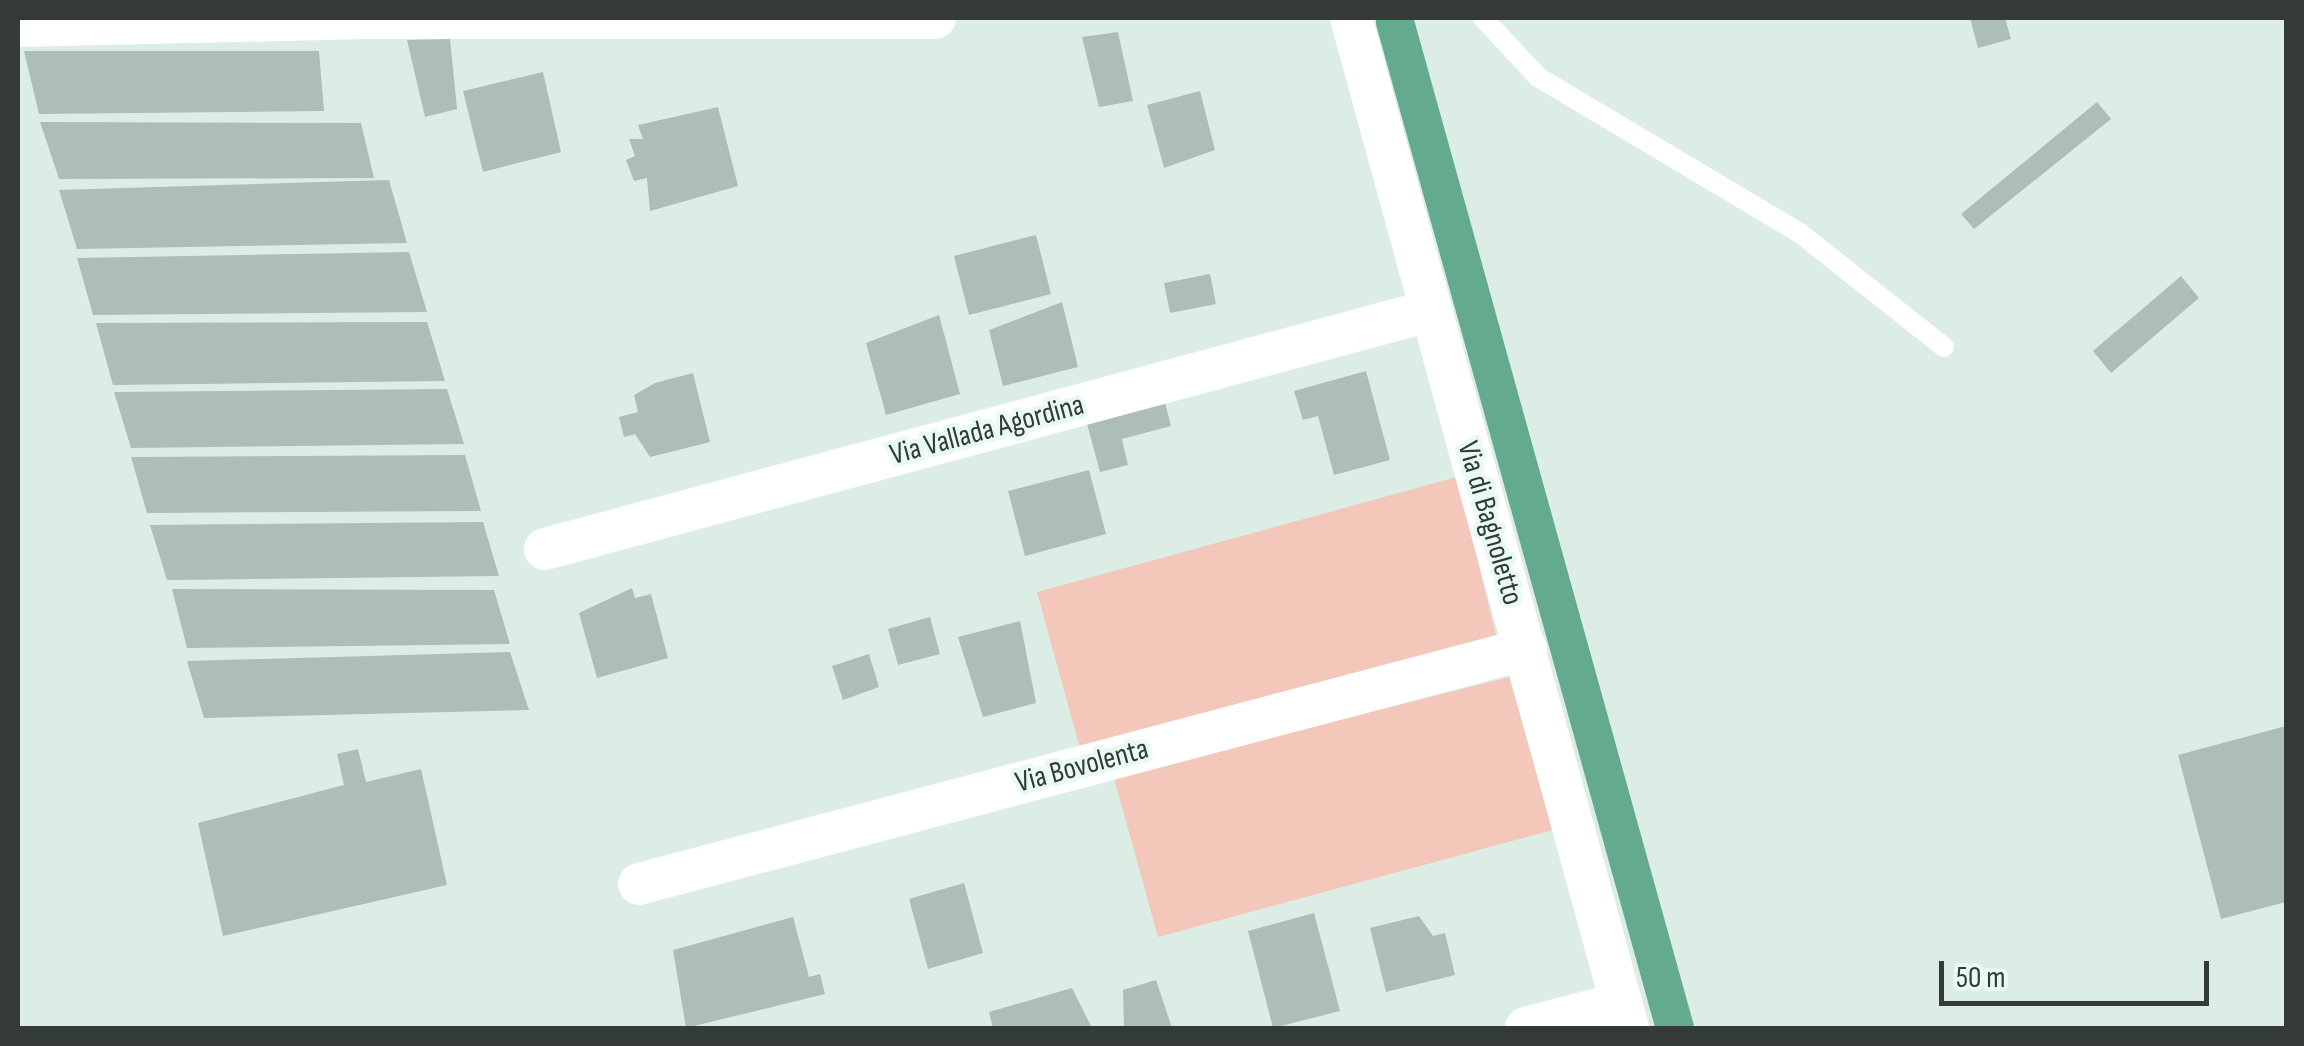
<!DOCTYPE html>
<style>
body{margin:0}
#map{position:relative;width:2304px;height:1046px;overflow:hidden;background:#dcede5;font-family:"Sofia Sans Condensed",sans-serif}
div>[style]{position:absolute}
.green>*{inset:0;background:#f3c7b9}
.canal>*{height:38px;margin:-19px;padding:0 19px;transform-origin:19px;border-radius:19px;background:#64aa8f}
.building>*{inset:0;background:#adbeb7}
.lane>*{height:20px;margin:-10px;padding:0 10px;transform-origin:10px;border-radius:10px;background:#fff}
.street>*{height:42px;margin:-21px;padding:0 21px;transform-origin:21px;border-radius:21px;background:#fff}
span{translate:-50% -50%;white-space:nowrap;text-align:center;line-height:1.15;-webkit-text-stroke:9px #e9faf2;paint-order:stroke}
.street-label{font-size:30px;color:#333a37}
.frame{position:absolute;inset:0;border:20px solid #333a37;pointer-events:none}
.scale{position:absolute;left:1939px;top:961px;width:270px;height:45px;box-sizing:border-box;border:5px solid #333a37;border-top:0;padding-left:12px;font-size:30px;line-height:35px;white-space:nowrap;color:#333a37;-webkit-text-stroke:8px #e9faf2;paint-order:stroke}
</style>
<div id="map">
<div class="green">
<div style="clip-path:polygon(1457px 477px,1497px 639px,1081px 752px,1037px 592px)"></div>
<div style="clip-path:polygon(1509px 677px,1553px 830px,1158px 937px,1114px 778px)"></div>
</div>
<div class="canal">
<div style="left:1395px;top:22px;width:1044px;rotate:74.45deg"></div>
</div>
<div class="building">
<div style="clip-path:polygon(1970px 18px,2005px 18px,2011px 39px,1978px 48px)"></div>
<div style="clip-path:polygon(1118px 32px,1133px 101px,1099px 107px,1082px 37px)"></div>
<div style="clip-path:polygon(450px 39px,457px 109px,425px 117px,407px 40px)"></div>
<div style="clip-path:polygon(24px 51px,319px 51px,324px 111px,39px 114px)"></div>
<div style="clip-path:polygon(543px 72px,561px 152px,483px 172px,463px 91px)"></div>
<div style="clip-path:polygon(1200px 91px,1215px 150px,1164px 168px,1147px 105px)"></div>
<div style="clip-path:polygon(2097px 102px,2111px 119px,1974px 229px,1961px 214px)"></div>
<div style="clip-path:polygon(718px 107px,738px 186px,650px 211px,647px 178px,634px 181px,626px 160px,635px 156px,629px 139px,643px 139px,638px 125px)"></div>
<div style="clip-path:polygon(40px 122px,361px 123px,374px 178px,59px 179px)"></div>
<div style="clip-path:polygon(389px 180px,407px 243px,77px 249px,59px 190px)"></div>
<div style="clip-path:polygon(1036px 235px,1051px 294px,969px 315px,954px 256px)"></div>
<div style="clip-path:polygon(409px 252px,427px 312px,93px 315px,77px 258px)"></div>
<div style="clip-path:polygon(1210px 274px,1216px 304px,1170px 313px,1164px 283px)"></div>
<div style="clip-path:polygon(2181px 276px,2199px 298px,2111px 373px,2093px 351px)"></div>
<div style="clip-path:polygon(1062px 302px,1078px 367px,1003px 386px,989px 330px)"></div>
<div style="clip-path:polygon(939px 315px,960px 394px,886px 415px,866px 343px)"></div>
<div style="clip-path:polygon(427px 322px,445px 381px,113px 385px,96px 323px)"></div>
<div style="clip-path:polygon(1366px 371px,1390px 460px,1334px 475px,1318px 416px,1303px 420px,1294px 391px)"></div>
<div style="clip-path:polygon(693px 373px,710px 442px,650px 457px,635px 434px,624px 437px,619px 417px,638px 412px,634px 395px,655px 383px)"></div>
<div style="clip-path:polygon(447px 389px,464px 444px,131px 448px,114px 392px)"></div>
<div style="clip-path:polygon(1164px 399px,1171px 426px,1122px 439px,1128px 465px,1100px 472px,1086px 420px)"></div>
<div style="clip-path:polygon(465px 455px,481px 511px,147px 513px,131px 457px)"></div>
<div style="clip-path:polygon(1089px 470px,1106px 534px,1025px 556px,1008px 491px)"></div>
<div style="clip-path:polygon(483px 522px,499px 576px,167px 580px,150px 525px)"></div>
<div style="clip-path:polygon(632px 588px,635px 598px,651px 594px,668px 658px,597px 678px,579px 613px)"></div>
<div style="clip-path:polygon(172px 589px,494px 590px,510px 644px,187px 648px)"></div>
<div style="clip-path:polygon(930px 617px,940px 654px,898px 665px,888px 629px)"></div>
<div style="clip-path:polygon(1020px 621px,1036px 703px,983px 717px,958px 637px)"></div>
<div style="clip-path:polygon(510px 652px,529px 710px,204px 718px,187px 661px)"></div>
<div style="clip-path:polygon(869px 654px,879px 687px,843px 700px,832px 666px)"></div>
<div style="clip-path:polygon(2286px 726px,2286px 902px,2221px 919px,2178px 755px)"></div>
<div style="clip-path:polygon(358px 749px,366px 782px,421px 769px,447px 885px,223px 936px,198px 823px,344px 785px,337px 754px)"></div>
<div style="clip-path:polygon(964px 883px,983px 953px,928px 969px,909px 899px)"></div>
<div style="clip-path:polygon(1314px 913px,1340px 1011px,1273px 1028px,1248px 931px)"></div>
<div style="clip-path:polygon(1419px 916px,1433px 936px,1445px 933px,1455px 975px,1386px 992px,1370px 928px)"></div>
<div style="clip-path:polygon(793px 917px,809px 977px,820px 974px,825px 994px,686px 1028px,673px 950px)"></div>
<div style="clip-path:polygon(1156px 980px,1172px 1028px,1124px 1028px,1123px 990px)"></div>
<div style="clip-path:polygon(1072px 988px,1092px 1028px,993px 1028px,989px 1012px)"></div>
</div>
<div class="lane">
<div style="left:1483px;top:18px;width:81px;rotate:47deg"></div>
<div style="left:1538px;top:77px;width:306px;rotate:30.8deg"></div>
<div style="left:1801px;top:234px;width:182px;rotate:38.3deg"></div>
</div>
<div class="street">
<div style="left:370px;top:18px;width:565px"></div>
<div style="left:1351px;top:18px;width:1047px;rotate:74.66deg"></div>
<div style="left:18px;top:26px;width:348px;rotate:-1.3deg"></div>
<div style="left:545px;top:549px;width:915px;rotate:-15.07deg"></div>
<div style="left:639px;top:884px;width:918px;rotate:-14.84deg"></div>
<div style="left:1526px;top:1028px;width:98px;rotate:-14.7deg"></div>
</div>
<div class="street-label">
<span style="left:987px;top:430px;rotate:-15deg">Via Vallada Agordina</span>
<span style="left:1490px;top:523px;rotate:74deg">Via di Bagnoletto</span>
<span style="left:1082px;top:766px;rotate:-15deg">Via Bovolenta</span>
</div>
<div class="frame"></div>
<div class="scale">50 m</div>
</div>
